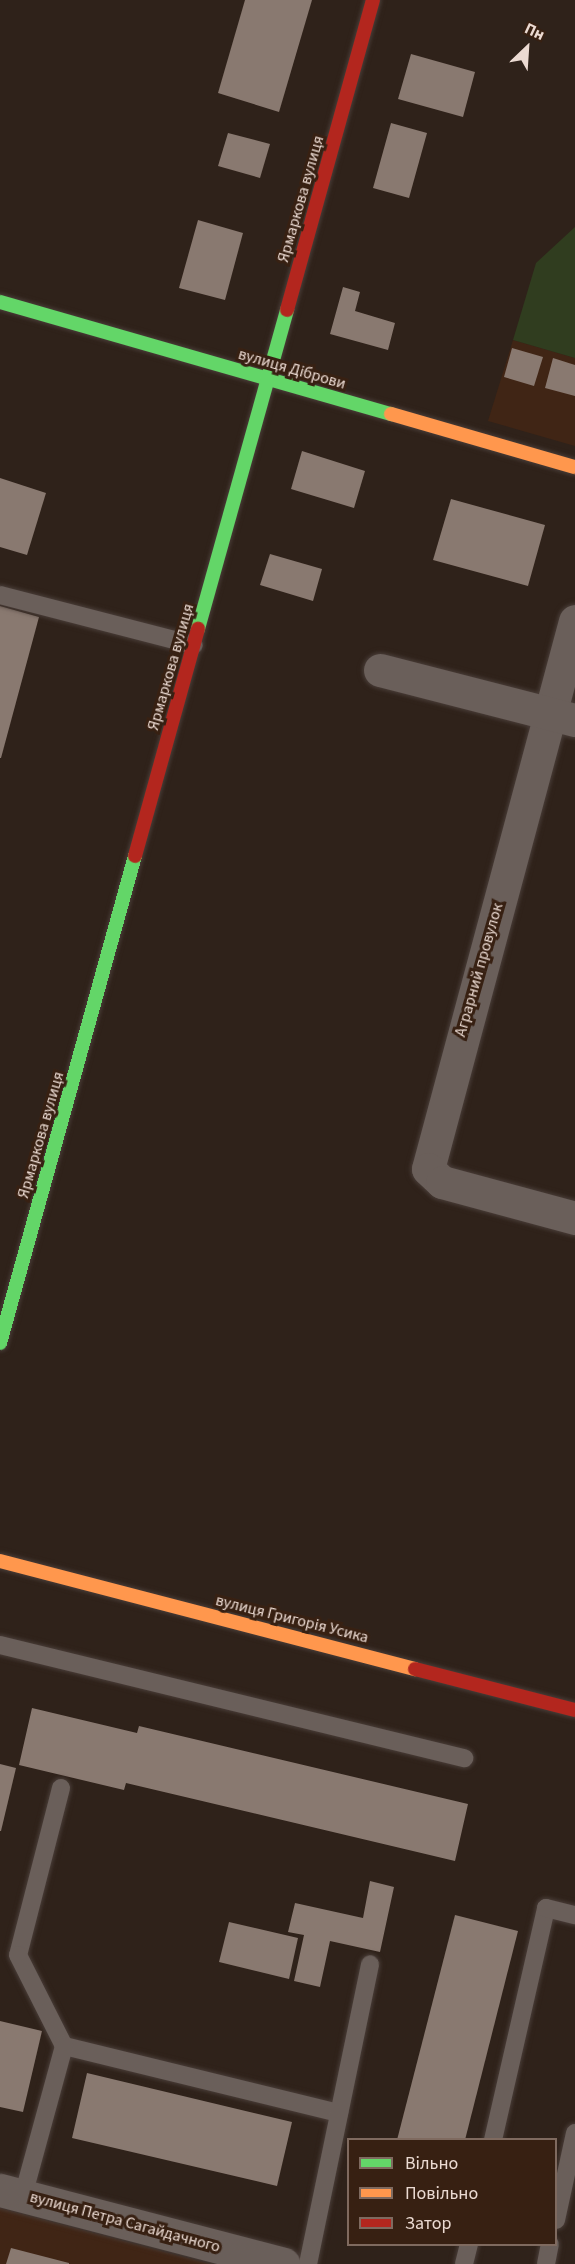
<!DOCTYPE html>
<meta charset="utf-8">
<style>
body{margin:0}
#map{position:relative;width:575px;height:2264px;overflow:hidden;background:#2f221a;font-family:"Source Sans 3",sans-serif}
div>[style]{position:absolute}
.built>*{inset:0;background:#402515}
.green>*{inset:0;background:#303d1f}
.building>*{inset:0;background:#897970}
.roads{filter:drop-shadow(0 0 2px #493d38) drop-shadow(0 0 2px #493d38)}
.lane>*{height:18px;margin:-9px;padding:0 9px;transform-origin:9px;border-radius:9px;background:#6a5f5a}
.street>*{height:33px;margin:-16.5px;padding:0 16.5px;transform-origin:16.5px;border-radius:16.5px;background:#6a5f5a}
.fast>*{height:14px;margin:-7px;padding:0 7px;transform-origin:7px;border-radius:7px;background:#63d668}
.slow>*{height:14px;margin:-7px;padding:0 7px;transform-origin:7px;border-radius:7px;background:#ff974d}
.jam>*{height:14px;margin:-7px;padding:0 7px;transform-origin:7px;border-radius:7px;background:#b3261e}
span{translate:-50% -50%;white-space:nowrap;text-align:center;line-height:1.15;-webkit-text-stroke:6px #372012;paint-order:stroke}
.street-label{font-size:16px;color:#ebdad2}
.legend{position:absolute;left:347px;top:2138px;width:210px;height:108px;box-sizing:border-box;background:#372012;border:2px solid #7f6a5f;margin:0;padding:8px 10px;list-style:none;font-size:18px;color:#ebdad2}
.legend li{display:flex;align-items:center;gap:12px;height:30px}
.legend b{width:30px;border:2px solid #7f6a5f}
.north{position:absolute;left:497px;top:18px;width:60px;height:60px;-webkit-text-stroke:4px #372012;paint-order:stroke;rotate:25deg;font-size:16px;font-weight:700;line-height:24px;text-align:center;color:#ebdad2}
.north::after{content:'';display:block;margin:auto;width:21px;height:27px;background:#ebdad2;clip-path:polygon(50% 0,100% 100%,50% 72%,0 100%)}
</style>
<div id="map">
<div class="built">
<div style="clip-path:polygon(513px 340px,575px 358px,575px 446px,488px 421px)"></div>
<div style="clip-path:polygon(0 2208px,210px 2264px,0 2264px)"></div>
</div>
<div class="green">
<div style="clip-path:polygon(575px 227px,575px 358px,513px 340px,536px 263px)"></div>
</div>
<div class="building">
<div style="clip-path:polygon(245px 0,312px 0,279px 112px,218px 93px)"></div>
<div style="clip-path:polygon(411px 54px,475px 72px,463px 117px,398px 99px)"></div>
<div style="clip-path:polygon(391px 123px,427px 133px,409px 198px,373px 188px)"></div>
<div style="clip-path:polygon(228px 133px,270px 144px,260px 178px,218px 166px)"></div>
<div style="clip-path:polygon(198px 220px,243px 233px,225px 300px,179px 288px)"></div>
<div style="clip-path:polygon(343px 287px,360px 292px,355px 311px,395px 323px,388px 350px,330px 334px)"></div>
<div style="clip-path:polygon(512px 348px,543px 357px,534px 386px,504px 377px)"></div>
<div style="clip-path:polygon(553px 358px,575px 365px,575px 396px,545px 388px)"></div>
<div style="clip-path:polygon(302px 451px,365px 471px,354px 508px,291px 489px)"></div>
<div style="clip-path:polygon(0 478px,46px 493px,27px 555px,0 547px)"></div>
<div style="clip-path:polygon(451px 499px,545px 525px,528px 586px,433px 560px)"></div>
<div style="clip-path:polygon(270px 554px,322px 569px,313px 601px,260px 585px)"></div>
<div style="clip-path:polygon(0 606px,39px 617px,1px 758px,0 758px)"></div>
<div style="clip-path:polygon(32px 1708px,137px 1733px,139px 1726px,468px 1804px,455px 1861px,126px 1783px,124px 1790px,19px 1765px)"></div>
<div style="clip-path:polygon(0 1764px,16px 1768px,1px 1831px,0 1831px)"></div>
<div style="clip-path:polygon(370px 1881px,394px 1887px,380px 1952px,330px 1941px,320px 1987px,294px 1981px,304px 1935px,288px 1932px,295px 1903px,363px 1918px)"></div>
<div style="clip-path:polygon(455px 1915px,518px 1931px,465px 2140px,397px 2140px)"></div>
<div style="clip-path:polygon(229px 1922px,298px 1938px,289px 1979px,219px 1962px)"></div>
<div style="clip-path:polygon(0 2021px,42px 2031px,23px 2112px,0 2107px)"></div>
<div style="clip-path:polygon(87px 2073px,292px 2122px,277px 2186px,72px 2138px)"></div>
<div style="clip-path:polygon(11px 2248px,69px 2263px,69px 2264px,6px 2264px)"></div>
</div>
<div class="roads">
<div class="lane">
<div style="left:0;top:595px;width:200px;rotate:14.5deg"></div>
<div style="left:0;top:1645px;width:478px;rotate:13.7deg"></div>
<div style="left:61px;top:1788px;width:172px;rotate:104.4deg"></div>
<div style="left:18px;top:1955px;width:102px;rotate:63.2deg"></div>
<div style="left:64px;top:2046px;width:283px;rotate:13.7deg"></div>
<div style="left:493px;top:2140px;width:238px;rotate:-77.1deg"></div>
<div style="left:546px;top:1908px;width:30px;rotate:14deg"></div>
<div style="left:23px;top:2196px;width:156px;rotate:-74.7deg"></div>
<div style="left:556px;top:2220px;width:89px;rotate:-77.7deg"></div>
<div style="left:308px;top:2264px;width:306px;rotate:-78.3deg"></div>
<div style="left:464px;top:2264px;width:21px;rotate:-76deg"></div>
<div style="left:546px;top:2264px;width:20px;rotate:-79deg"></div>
</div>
<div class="street">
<div style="left:575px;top:621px;width:567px;rotate:105.02deg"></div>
<div style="left:428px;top:1169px;width:19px;rotate:43deg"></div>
<div style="left:442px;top:1182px;width:138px;rotate:15.1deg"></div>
<div style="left:380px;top:670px;width:201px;rotate:14.4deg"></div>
<div style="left:0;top:2190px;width:293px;rotate:14.6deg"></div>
</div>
<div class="fast">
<div style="left:0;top:302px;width:407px;rotate:16deg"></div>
<div style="left:198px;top:629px;width:331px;rotate:-74.4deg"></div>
<div style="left:0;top:1343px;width:505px;rotate:-74.51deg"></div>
</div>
<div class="slow">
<div style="left:391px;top:414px;width:191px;rotate:16.1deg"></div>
<div style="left:0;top:1561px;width:429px;rotate:14.6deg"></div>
</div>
<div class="jam">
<div style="left:287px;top:310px;width:322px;rotate:-74.5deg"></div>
<div style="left:135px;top:856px;width:236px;rotate:-74.5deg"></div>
<div style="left:415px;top:1669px;width:165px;rotate:14.4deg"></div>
</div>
</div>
<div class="street-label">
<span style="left:301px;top:199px;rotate:-74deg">Ярмаркова вулиця</span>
<span style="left:292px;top:369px;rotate:16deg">вулиця Діброви</span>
<span style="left:171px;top:667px;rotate:-74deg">Ярмаркова вулиця</span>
<span style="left:479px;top:970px;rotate:-74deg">Аграрний провулок</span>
<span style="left:41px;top:1135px;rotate:-74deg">Ярмаркова вулиця</span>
<span style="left:292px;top:1619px;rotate:14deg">вулиця Григорія Усика</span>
<span style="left:125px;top:2222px;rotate:15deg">вулиця Петра Сагайдачного</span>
</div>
<ul class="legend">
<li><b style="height:8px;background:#63d668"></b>Вільно</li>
<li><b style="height:8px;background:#ff974d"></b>Повільно</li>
<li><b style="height:8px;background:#b3261e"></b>Затор</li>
</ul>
<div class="north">Пн</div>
</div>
